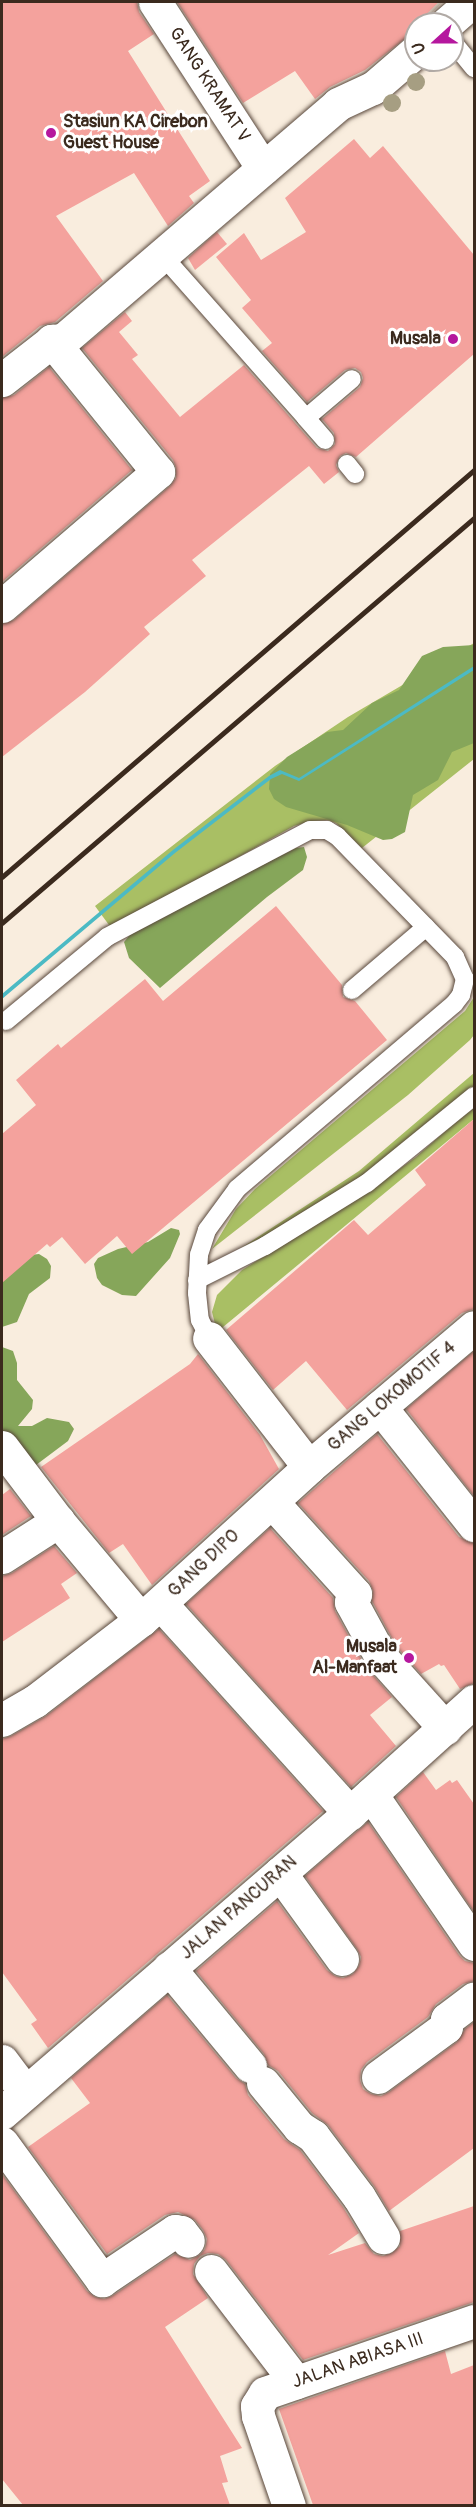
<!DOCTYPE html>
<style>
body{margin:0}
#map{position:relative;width:476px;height:2507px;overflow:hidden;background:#f9edde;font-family:Pangolin,sans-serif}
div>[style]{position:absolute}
.green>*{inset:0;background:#a9bf64}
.forest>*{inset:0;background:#86a65a}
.water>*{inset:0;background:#4cbac4}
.building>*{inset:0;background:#f4a29d}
.street-tunnel>*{height:33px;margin-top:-16.5px;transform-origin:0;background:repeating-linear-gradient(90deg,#d3c6b8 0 33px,transparent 0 49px)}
.roads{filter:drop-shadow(0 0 2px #58473b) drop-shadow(0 0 2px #58473b)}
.lane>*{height:18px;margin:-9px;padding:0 9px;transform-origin:9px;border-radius:9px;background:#fff}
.street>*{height:33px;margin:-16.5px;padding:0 16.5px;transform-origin:16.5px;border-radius:16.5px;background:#fff}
.rail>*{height:4.5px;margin:-2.25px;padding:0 2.25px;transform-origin:2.25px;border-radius:2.25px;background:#3b2a1e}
.trees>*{width:18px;height:18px;margin:-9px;border-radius:50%;background:#a69e82}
.dots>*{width:16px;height:16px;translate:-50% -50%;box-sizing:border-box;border:3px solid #fff;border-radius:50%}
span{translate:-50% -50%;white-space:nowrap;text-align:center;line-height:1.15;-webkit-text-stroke:6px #fff;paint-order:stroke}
.street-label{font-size:18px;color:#3b2a1e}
.poi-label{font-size:18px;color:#3b2a1e;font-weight:700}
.left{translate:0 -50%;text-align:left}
.right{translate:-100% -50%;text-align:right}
.frame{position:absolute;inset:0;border:3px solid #3b2a1e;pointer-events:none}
.north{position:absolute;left:404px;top:12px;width:60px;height:60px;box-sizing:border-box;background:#fff;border:2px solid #b1aaa5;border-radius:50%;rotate:249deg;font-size:16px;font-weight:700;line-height:24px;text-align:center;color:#3b2a1e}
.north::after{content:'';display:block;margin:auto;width:21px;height:27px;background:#b5179e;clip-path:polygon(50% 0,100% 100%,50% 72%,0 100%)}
</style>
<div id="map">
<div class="green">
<div style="clip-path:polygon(474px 643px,474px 759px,362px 848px,336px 823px,327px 820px,311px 821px,294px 826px,116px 925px,109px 925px,95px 906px,275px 766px,348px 717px)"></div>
<div style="clip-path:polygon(474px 997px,474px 1035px,470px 1040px,408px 1095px,212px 1249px,236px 1209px,255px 1189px,465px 1011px)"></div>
<div style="clip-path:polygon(474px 1073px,474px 1088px,365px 1176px,293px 1222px,232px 1254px,359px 1171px)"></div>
<div style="clip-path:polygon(474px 1106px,474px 1119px,217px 1332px,212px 1312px,217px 1295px,242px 1270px,372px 1189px,416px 1157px)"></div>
</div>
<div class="forest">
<div style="clip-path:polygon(474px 645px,474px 743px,452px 752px,438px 780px,413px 795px,405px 832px,392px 839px,383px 840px,347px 825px,286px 807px,274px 799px,269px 789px,270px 774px,287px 757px,327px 732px,343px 730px,372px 703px,399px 690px,422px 656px,443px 647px)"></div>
<div style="clip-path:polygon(304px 847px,307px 857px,303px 870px,267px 897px,160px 988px,129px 958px,124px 942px,134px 930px,296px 848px)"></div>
<div style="clip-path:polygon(171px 1228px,179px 1230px,180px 1234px,170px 1258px,136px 1296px,122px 1295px,102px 1285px,97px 1278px,94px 1264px,98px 1258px,118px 1249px,148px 1242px)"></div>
<div style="clip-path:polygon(39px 1254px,47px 1259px,51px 1266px,50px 1278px,29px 1294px,17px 1322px,2px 1327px,2px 1279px,30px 1255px)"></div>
<div style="clip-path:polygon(2px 1347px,13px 1351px,17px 1363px,17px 1380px,33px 1400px,32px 1409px,18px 1426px,32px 1426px,47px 1418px,69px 1422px,74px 1429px,68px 1441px,28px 1471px,2px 1436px)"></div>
</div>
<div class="water">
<div style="clip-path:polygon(474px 666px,474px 670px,299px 781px,282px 774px,271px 779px,175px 853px,2px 999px,2px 994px,173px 850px,269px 776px,280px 770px,299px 778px)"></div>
</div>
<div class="building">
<div style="clip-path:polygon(2px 2px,137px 2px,139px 12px,154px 34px,128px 51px,210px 181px,189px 196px,194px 203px,168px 226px,134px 173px,56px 216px,103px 281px,55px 322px,40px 326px,2px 357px)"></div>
<div style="clip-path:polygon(177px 2px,443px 2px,412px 26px,416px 30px,365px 70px,330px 87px,315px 99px,295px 71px,243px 103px)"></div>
<div style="clip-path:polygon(354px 139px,370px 158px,383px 146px,474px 255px,474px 354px,356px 457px,346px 453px,340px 456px,336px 465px,339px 472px,324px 484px,309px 466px,192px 560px,206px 576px,144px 627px,150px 634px,85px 692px,2px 757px,2px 624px,14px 620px,170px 486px,176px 478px,176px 468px,173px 460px,82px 348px,125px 312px,132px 321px,119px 332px,138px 355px,132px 359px,180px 417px,244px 365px,317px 448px,328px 451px,335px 444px,334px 433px,322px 419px,360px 387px,363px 378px,361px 372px,355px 368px,345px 370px,307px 402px,262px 351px,272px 343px,242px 308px,251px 300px,216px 257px,244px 233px,261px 260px,306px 232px,285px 198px)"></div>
<div style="clip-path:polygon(217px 232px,227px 244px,195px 270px,188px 258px)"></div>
<div style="clip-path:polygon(49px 367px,132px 470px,2px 582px,2px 398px,14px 395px)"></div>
<div style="clip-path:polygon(276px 906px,342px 985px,343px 997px,355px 1001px,387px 1040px,132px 1254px,117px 1236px,85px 1264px,62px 1237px,50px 1247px,47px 1244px,2px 1283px,2px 1134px,36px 1105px,16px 1080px,58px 1044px,61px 1048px,145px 979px,163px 1001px)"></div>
<div style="clip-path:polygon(474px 1119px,474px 1309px,462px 1313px,347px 1410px,306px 1361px,273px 1390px,226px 1330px,354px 1220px,368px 1235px,426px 1185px,415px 1170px)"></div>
<div style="clip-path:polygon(474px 1351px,474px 1496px,406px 1409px)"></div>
<div style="clip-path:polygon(198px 1354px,260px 1435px,279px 1469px,152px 1585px,123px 1544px,109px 1553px,41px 1467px,190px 1364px)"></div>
<div style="clip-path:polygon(377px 1434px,459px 1537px,474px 1543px,474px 1683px,460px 1689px,444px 1665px,441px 1666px,439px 1664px,421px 1674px,396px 1646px,372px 1601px,373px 1591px,369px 1581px,298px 1503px)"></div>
<div style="clip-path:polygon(10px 1489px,31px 1516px,2px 1535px,2px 1495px)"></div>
<div style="clip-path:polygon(270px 1528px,333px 1598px,335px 1611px,365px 1666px,392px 1697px,370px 1715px,396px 1746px,351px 1787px,186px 1604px)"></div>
<div style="clip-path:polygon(54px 1546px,77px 1573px,61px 1584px,70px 1598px,2px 1642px,2px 1576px,12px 1573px)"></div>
<div style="clip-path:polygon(159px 1629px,323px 1811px,48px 2048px,31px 2024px,37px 2020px,2px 1972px,2px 1739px,11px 1736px,46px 1716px)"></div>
<div style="clip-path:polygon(423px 1772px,436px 1790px,450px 1780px,452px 1783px,457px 1780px,474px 1804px,474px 1912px,396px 1797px)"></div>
<div style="clip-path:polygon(368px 1822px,459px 1955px,465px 1961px,474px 1963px,474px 1981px,463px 1984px,436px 2004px,428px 2017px,367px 2062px,361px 2070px,360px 2080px,363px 2089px,371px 2094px,381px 2096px,389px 2092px,457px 2042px,465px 2029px,474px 2022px,474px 2148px,389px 2211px,374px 2186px,328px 2125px,312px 2113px,278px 2071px,268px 2065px,264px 2054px,196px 1971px,277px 1901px,327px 1970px,335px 1976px,343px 1978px,353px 1974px,359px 1966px,361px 1957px,357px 1949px,305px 1876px)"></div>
<div style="clip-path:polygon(167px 1995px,236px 2078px,245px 2084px,248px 2095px,284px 2139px,300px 2150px,343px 2207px,359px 2233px,328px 2255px,365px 2243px,374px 2254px,383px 2256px,392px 2253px,400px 2246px,400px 2231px,474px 2206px,474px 2302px,303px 2360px,226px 2260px,218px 2254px,208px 2253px,200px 2256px,194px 2264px,193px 2274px,208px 2298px,165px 2327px,242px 2448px,220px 2456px,228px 2482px,222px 2483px,230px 2505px,23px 2505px,2px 2479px,2px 2174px,87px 2291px,95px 2297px,104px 2299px,112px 2296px,175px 2254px,190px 2260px,200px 2255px,205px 2249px,207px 2239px,203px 2230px,195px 2220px,178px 2212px,165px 2215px,107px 2254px,28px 2147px,90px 2103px,71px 2078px)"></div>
<div style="clip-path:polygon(445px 2351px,451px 2374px,474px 2365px,474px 2505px,313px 2505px,279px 2409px)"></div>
</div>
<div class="street-tunnel">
<div style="left:438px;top:2px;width:3px;rotate:45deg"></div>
</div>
<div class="roads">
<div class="lane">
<div style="left:452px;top:41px;width:35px;rotate:51deg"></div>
<div style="left:162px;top:255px;width:217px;rotate:48.5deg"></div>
<div style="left:306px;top:418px;width:60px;rotate:-40.3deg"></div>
<div style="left:306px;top:418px;width:29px;rotate:49deg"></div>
<div style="left:347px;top:464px;width:13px;rotate:51deg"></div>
<div style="left:352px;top:990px;width:97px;rotate:-40.4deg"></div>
<div style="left:6px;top:1021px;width:131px;rotate:-39.7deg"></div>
<div style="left:107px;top:937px;width:229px;rotate:-27.8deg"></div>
<div style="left:310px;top:830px;width:17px"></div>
<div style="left:327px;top:830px;width:12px;rotate:31deg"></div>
<div style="left:337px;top:836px;width:169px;rotate:45.7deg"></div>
<div style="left:455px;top:957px;width:24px;rotate:66deg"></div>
<div style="left:465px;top:979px;width:16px;rotate:104deg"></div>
<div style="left:461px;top:995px;width:11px;rotate:128deg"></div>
<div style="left:454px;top:1004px;width:285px;rotate:139.6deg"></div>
<div style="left:237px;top:1189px;width:51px;rotate:126.2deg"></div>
<div style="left:207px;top:1230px;width:26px;rotate:108deg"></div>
<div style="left:199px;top:1255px;width:38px;rotate:93deg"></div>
<div style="left:197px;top:1293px;width:27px;rotate:84deg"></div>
<div style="left:200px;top:1320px;width:20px;rotate:63deg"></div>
<div style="left:197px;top:1280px;width:76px;rotate:-26.6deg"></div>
<div style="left:265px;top:1246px;width:120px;rotate:-31.7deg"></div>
<div style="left:367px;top:1183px;width:138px;rotate:-39.1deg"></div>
</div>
<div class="street">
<div style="left:155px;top:2px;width:198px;rotate:57deg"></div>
<div style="left:446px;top:24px;width:33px;rotate:-41deg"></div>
<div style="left:2px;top:380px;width:63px;rotate:-38deg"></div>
<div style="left:52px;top:341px;width:11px;rotate:-5deg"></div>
<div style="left:63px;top:340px;width:362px;rotate:-40.6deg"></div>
<div style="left:338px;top:104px;width:38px;rotate:-25deg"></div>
<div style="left:373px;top:88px;width:57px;rotate:-40.7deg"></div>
<div style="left:2px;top:606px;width:206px;rotate:-40.7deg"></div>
<div style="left:158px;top:472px;width:169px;rotate:-129deg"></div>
<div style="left:380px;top:1407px;width:151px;rotate:51.5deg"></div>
<div style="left:2px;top:1447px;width:93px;rotate:52.9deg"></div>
<div style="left:58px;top:1521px;width:129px;rotate:50deg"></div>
<div style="left:141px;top:1620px;width:227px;rotate:-42.3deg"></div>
<div style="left:309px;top:1467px;width:163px;rotate:-127.8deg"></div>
<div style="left:309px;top:1467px;width:216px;rotate:-40.3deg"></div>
<div style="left:272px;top:1502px;width:124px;rotate:47.9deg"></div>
<div style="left:355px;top:1594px;width:9px;rotate:117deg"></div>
<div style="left:351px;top:1602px;width:63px;rotate:61.4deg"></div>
<div style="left:381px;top:1657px;width:96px;rotate:48deg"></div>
<div style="left:2px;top:1557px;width:67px;rotate:-32.7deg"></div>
<div style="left:161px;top:1604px;width:282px;rotate:47.9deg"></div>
<div style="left:2px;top:1720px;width:38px;rotate:-30deg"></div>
<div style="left:35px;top:1701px;width:133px;rotate:-37.4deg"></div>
<div style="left:371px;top:1794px;width:182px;rotate:55.5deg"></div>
<div style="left:280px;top:1873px;width:106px;rotate:54.2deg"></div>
<div style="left:169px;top:1968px;width:127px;rotate:50.4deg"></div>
<div style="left:2px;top:2061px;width:39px;rotate:53deg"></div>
<div style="left:378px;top:2077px;width:84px;rotate:-36.3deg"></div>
<div style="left:446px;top:2027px;width:8px;rotate:-83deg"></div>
<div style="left:447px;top:2019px;width:34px;rotate:-37deg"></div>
<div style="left:263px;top:2083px;width:57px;rotate:50.7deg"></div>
<div style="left:299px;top:2127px;width:17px;rotate:33deg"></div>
<div style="left:313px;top:2136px;width:76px;rotate:53deg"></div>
<div style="left:359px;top:2197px;width:47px;rotate:59deg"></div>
<div style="left:2px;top:2113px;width:459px;rotate:-40.8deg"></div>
<div style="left:350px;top:1813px;width:167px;rotate:-42.1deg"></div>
<div style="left:2px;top:2143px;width:170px;rotate:53.9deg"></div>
<div style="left:102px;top:2280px;width:88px;rotate:-33.9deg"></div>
<div style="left:175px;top:2231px;width:6px;rotate:9deg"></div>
<div style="left:181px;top:2232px;width:11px;rotate:52deg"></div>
<div style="left:211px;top:2271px;width:140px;rotate:52.6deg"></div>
<div style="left:289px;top:2506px;width:95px;rotate:-109deg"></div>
<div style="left:258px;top:2416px;width:10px;rotate:-96deg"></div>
<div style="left:257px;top:2406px;width:15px;rotate:-58deg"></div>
<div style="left:265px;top:2393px;width:221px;rotate:-19deg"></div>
</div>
</div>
<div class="rail">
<div style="left:2px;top:877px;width:623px;rotate:-40.77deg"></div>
<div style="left:2px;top:923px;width:622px;rotate:-40.63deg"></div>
</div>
<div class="trees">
<div style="left:416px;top:82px"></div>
<div style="left:392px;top:103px"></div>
</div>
<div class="dots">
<div style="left:51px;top:133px;background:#b5179e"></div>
<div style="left:453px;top:339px;background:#b5179e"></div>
<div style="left:409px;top:1658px;background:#b5179e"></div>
</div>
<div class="street-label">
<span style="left:209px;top:85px;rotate:57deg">GANG KRAMAT V</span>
<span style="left:392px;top:1397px;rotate:-40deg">GANG LOKOMOTIF 4</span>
<span style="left:204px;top:1564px;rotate:-43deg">GANG DIPO</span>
<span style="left:239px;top:1908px;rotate:-41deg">JALAN PANCURAN</span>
<span style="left:358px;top:2361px;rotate:-19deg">JALAN ABIASA III</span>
</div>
<div class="poi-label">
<span class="left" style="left:63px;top:133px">Stasiun KA Cirebon<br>Guest House</span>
<span class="right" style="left:441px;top:339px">Musala</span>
<span class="right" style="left:397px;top:1658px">Musala<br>Al-Manfaat</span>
</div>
<div class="frame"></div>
<div class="north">U</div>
</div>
